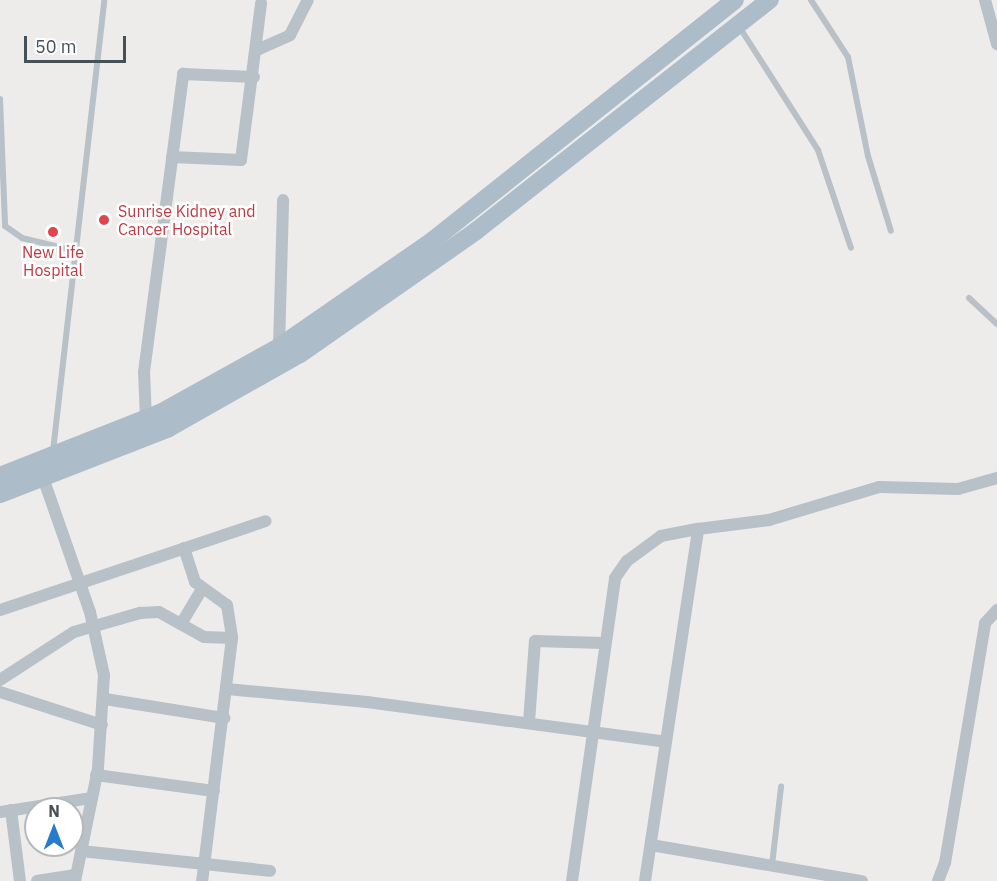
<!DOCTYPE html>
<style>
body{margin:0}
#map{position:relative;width:997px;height:881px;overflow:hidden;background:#eeebeb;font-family:"IBM Plex Sans",sans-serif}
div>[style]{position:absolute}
.lane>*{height:6px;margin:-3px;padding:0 3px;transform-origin:3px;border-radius:3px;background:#b7c1c7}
.street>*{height:12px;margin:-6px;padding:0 6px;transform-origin:6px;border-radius:6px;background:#b7c1c7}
.primary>*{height:18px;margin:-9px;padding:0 9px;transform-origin:9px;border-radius:9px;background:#acbdc9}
.dots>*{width:16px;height:16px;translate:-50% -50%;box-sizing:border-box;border:3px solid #fff;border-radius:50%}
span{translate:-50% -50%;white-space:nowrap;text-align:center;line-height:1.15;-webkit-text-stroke:5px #fff;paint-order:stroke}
.health-label{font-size:16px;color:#be3a42}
.left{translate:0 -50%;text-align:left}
.north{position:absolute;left:24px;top:797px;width:60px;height:60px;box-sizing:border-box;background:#fff;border:2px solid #b5b9bc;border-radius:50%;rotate:0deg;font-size:16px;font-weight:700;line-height:24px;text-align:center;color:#455057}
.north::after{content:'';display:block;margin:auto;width:21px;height:27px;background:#267bcc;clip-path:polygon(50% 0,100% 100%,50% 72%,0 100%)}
.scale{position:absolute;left:24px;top:36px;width:102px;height:27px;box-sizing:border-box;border:3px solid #455057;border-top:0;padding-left:8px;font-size:18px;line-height:21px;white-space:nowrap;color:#455057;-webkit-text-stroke:4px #fff;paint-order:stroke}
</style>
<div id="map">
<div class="lane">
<div style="left:811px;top:0;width:68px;rotate:57deg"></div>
<div style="left:848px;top:57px;width:101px;rotate:78.6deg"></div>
<div style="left:868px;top:156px;width:78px;rotate:73deg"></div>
<div style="left:740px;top:28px;width:145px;rotate:57.4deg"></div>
<div style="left:818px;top:150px;width:103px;rotate:71.4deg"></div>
<div style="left:0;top:99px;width:127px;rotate:87.7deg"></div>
<div style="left:5px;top:226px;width:21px;rotate:35deg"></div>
<div style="left:22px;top:238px;width:56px;rotate:13.5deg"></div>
<div style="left:969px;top:298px;width:38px;rotate:43deg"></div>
<div style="left:53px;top:451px;width:454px;rotate:-83.5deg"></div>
<div style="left:772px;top:865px;width:79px;rotate:-83.4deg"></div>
</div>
<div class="street">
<div style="left:985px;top:0;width:46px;rotate:74.7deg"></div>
<div style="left:257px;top:50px;width:36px;rotate:-24deg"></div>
<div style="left:290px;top:35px;width:39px;rotate:-63deg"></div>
<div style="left:172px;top:157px;width:69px;rotate:2.5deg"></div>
<div style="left:241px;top:160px;width:158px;rotate:-82.7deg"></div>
<div style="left:279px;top:347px;width:147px;rotate:-88.4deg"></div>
<div style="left:146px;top:419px;width:47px;rotate:-92.4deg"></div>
<div style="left:144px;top:372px;width:301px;rotate:-82.5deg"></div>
<div style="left:183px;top:74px;width:71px;rotate:2.4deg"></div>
<div style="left:41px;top:472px;width:148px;rotate:70.7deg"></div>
<div style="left:90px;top:612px;width:65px;rotate:77.5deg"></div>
<div style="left:104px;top:675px;width:94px;rotate:93.7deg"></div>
<div style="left:98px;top:769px;width:114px;rotate:101.6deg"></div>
<div style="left:184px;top:548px;width:36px;rotate:72deg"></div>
<div style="left:195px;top:582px;width:39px;rotate:36deg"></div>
<div style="left:227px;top:605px;width:33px;rotate:81deg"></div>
<div style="left:232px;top:638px;width:245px;rotate:97deg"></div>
<div style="left:0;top:610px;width:280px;rotate:-18.5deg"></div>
<div style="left:181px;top:624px;width:41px;rotate:-59deg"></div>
<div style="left:0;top:680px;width:88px;rotate:-33deg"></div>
<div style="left:74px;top:632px;width:69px;rotate:-16.1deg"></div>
<div style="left:140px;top:613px;width:19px;rotate:-3deg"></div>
<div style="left:159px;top:612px;width:51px;rotate:29.1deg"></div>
<div style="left:204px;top:637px;width:28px;rotate:2deg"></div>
<div style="left:227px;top:689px;width:141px;rotate:5.3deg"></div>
<div style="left:367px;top:702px;width:301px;rotate:7.6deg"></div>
<div style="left:0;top:692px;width:107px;rotate:17.9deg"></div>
<div style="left:105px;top:699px;width:121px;rotate:9.1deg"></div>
<div style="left:529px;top:722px;width:81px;rotate:-85.8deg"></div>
<div style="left:535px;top:641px;width:68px;rotate:1.7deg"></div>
<div style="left:96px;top:775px;width:119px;rotate:7.7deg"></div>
<div style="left:11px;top:810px;width:72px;rotate:82.8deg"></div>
<div style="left:0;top:812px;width:93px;rotate:-8.7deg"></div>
<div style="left:651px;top:845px;width:214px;rotate:9.7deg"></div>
<div style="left:81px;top:851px;width:190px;rotate:6deg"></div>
<div style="left:37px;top:881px;width:39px;rotate:-9deg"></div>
<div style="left:572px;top:881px;width:306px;rotate:-81.9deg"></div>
<div style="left:615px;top:578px;width:21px;rotate:-55deg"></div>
<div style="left:627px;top:561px;width:42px;rotate:-36.3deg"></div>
<div style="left:661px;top:536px;width:38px;rotate:-11deg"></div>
<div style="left:645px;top:881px;width:356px;rotate:-81.4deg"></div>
<div style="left:698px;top:529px;width:72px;rotate:-7.2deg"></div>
<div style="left:769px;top:520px;width:115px;rotate:-16.7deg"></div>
<div style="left:879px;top:487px;width:79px;rotate:1.5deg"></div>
<div style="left:958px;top:489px;width:41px;rotate:-15.8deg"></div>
<div style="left:938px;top:881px;width:19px;rotate:-69deg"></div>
<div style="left:945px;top:863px;width:243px;rotate:-80.5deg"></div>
<div style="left:985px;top:623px;width:18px;rotate:-47deg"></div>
</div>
<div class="primary">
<div style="left:0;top:476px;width:172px;rotate:-21.5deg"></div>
<div style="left:160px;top:413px;width:136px;rotate:-29deg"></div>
<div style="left:279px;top:347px;width:186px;rotate:-34.7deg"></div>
<div style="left:432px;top:241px;width:387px;rotate:-38.5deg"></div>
<div style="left:0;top:494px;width:181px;rotate:-21.3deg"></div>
<div style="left:169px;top:428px;width:150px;rotate:-29.5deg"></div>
<div style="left:300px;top:354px;width:215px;rotate:-34.9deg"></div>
<div style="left:476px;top:231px;width:374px;rotate:-38.2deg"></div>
</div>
<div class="dots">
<div style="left:104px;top:220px;background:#e0444e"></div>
<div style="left:53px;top:232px;background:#e0444e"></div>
</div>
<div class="health-label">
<span class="left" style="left:118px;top:220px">Sunrise Kidney and<br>Cancer Hospital</span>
<span style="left:53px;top:261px">New Life<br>Hospital</span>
</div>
<div class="north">N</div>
<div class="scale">50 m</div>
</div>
